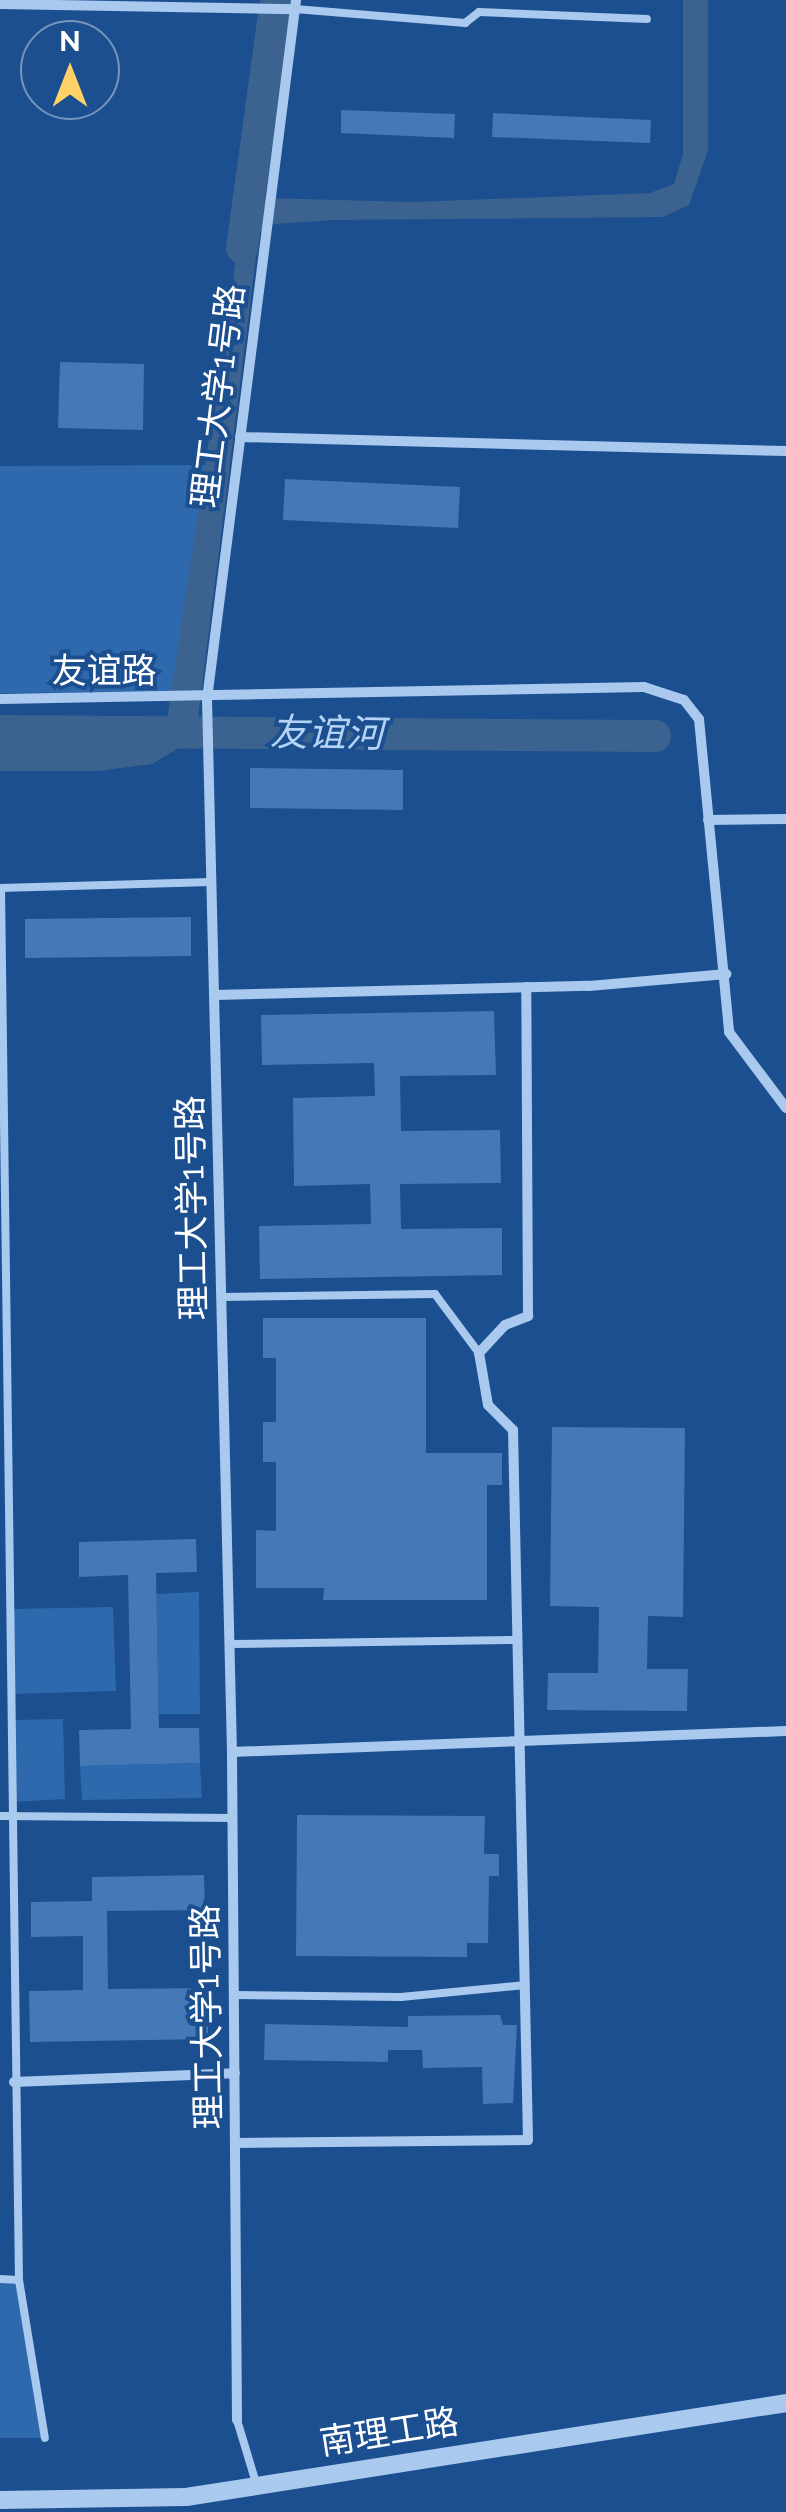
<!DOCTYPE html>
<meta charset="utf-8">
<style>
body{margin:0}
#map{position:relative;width:786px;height:2512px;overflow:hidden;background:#1b4f8f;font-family:Raleway,"Noto Sans SC",sans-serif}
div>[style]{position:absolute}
.green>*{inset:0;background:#2e69ad}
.water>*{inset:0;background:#3c6290}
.river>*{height:32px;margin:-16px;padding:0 16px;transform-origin:16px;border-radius:16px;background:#3c6290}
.building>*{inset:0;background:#4478b7}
.service>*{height:8px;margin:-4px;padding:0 4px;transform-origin:4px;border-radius:4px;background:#a9c9ee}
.minor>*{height:10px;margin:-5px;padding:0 5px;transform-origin:5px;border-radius:5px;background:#a9c9ee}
.tertiary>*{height:18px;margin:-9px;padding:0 9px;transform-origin:9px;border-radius:9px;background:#a9c9ee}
span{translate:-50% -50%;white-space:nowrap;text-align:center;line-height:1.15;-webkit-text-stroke:8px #1b4f8f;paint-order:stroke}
.street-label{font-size:35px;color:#fff}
.water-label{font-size:38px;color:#b5d3f5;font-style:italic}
.north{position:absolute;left:20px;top:20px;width:100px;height:100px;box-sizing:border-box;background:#1b4f8f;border:2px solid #7695bc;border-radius:50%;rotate:0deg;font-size:28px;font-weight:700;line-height:40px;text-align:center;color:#fff}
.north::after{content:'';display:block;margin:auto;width:35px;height:45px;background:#ffd166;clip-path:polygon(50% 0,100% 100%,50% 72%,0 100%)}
</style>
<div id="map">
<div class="green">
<div style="clip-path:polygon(208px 465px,172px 692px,0 693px,0 466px)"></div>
<div style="clip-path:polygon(199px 1592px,200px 1714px,159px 1714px,156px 1594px)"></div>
<div style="clip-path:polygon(113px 1607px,116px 1691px,11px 1694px,11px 1609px)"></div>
<div style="clip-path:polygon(63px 1719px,65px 1799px,13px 1802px,12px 1720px)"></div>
<div style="clip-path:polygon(200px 1763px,202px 1798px,82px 1800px,80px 1766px)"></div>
<div style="clip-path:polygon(0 2279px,19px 2280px,45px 2438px,0 2438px)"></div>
</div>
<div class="water">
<div style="clip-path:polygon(683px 0,708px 0,708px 150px,689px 205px,663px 217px,335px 220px,274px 224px,259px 233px,198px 718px,182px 746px,152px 764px,98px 771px,0 771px,0 735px,115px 738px,157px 729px,167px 720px,243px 212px,267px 198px,413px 202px,650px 193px,674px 184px,683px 154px)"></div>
</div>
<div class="river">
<div style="left:242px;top:248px;width:250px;rotate:-82.2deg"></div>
<div style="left:0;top:731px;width:655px;rotate:0.44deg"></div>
</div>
<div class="building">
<div style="clip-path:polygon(341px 110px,455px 114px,454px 138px,341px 133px)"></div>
<div style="clip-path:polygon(493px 113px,651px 120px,650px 143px,492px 137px)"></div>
<div style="clip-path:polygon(60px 362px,144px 364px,143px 430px,58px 428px)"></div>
<div style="clip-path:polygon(285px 479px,460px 487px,458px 528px,283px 520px)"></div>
<div style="clip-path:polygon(250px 768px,403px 770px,403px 810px,250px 808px)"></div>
<div style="clip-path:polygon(191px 917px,191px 956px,25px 958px,25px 919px)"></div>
<div style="clip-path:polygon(494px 1011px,496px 1075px,400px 1076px,401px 1131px,500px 1130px,501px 1183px,400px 1184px,401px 1229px,502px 1228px,502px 1275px,260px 1279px,259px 1226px,371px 1224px,370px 1184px,294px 1186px,293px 1098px,375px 1096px,374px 1063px,262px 1065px,261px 1015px)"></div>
<div style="clip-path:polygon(263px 1318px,426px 1318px,426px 1453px,502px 1453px,502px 1485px,487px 1485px,487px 1600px,323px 1600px,324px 1588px,256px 1588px,256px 1530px,276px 1531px,276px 1462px,263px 1462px,263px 1422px,276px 1422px,276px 1358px,263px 1358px)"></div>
<div style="clip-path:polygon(552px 1427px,685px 1428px,683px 1617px,648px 1616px,647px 1669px,688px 1669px,687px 1711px,547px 1710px,548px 1673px,598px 1673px,599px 1607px,550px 1606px)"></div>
<div style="clip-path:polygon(196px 1539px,197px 1572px,156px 1573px,159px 1728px,199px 1728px,200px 1763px,80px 1766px,79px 1730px,131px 1729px,128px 1575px,79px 1577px,79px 1542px)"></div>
<div style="clip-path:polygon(297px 1815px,485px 1816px,484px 1854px,499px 1854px,499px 1876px,489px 1876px,488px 1943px,467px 1943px,467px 1957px,296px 1956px)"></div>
<div style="clip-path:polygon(204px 1875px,205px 1910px,107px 1911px,108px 1989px,208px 1988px,208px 2039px,30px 2042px,29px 1991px,83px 1990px,83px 1936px,31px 1937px,31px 1902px,92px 1901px,92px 1877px)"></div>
<div style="clip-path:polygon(500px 2015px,503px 2025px,517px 2025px,513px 2103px,483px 2104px,482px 2067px,423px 2068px,422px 2050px,388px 2050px,388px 2062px,264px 2060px,265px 2024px,408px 2027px,408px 2016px)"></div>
</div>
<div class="service">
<div style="left:295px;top:9px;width:171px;rotate:4.7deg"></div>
<div style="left:465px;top:23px;width:18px;rotate:-38deg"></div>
<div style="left:479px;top:12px;width:168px;rotate:2.4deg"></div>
<div style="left:0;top:888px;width:212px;rotate:-1.6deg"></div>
<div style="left:1px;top:888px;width:1392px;rotate:89.26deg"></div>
<div style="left:19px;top:2280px;width:160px;rotate:80.7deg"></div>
<div style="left:221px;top:1297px;width:214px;rotate:-0.8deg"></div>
<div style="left:435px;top:1294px;width:74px;rotate:53.3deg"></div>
<div style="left:230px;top:1644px;width:287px;rotate:-0.8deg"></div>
<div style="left:0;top:1816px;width:233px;rotate:0.5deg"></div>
<div style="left:234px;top:1995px;width:167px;rotate:0.7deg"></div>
<div style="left:401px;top:1997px;width:125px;rotate:-5.5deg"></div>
<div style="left:0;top:2279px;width:19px;rotate:3deg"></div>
<div style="left:237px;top:2420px;width:66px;rotate:73.2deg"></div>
</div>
<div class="minor">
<div style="left:0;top:4px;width:295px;rotate:1deg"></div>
<div style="left:240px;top:437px;width:546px;rotate:1.47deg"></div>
<div style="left:0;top:699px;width:644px;rotate:-1.07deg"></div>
<div style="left:644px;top:687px;width:42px;rotate:18deg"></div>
<div style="left:684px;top:700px;width:24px;rotate:52deg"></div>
<div style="left:699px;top:719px;width:314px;rotate:84.5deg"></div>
<div style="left:729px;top:1032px;width:95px;rotate:53.1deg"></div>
<div style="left:708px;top:820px;width:78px;rotate:-0.7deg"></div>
<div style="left:214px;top:995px;width:375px;rotate:-1.4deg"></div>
<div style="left:589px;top:986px;width:138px;rotate:-5deg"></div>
<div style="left:232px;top:1752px;width:554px;rotate:-2.17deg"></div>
<div style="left:14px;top:2082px;width:221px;rotate:-2.3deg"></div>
<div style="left:236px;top:2143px;width:292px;rotate:-0.6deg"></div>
<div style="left:528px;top:2140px;width:710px;rotate:-91.21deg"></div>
<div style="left:513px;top:1430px;width:35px;rotate:-135deg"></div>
<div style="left:488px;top:1405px;width:53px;rotate:-99.8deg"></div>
<div style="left:479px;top:1353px;width:38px;rotate:-47deg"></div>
<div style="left:505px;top:1325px;width:25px;rotate:-21deg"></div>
<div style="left:528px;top:1316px;width:329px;rotate:-90.3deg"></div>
<div style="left:237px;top:2420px;width:668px;rotate:-90.43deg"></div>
<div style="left:232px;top:1752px;width:1053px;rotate:-91.36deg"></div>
<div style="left:207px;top:699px;width:705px;rotate:-82.74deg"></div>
</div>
<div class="tertiary">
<div style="left:0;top:2500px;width:186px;rotate:-0.9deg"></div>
<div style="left:186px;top:2497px;width:607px;rotate:-8.9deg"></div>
</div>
<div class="street-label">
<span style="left:218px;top:396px;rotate:-83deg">理工大学1号路</span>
<span style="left:104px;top:671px">友谊路</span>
<span style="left:192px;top:1208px;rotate:-91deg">理工大学1号路</span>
<span style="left:207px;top:2017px;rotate:-91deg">理工大学1号路</span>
<span style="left:389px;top:2432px;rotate:-9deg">南理工路</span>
</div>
<div class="water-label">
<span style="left:327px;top:733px;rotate:1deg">友谊河</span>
</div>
<div class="north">N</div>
</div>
